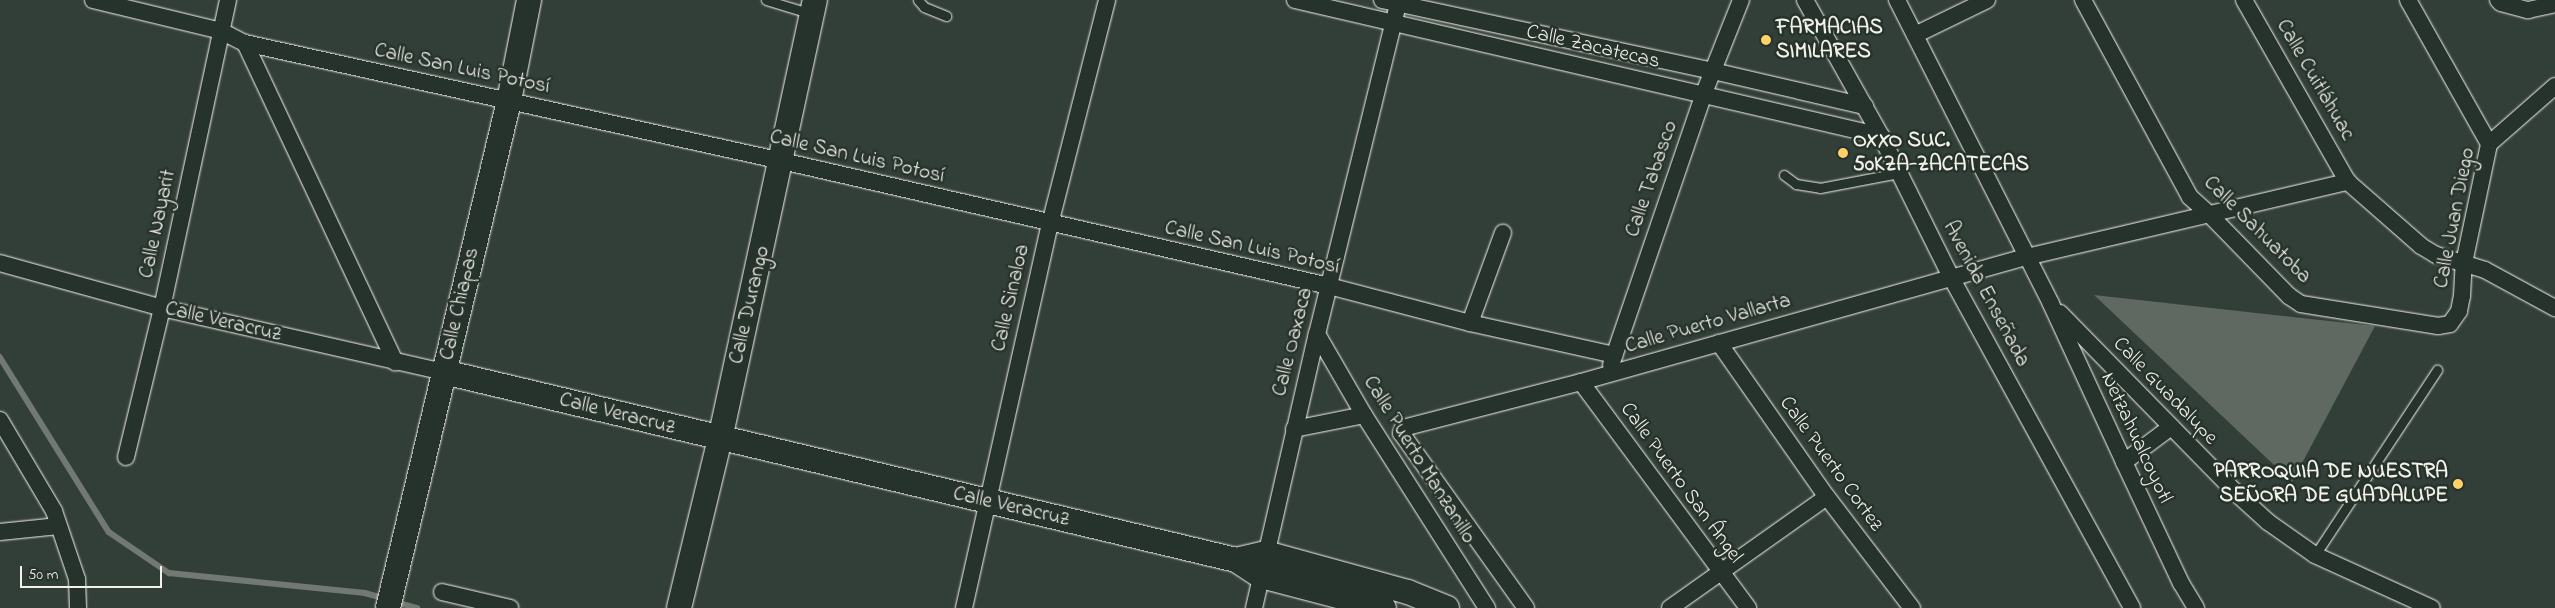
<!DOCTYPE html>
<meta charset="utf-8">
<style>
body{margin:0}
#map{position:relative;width:2555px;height:608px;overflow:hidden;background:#323e38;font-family:"Indie Flower",sans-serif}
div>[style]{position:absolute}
.stream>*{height:5.5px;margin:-2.75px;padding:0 2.75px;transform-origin:2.75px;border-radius:2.75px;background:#727972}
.building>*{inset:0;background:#5f6861}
.roads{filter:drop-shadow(0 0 1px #f4f1e8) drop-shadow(0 0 1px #f4f1e8)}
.lane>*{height:9px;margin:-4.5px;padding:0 4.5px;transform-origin:4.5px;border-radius:4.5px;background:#26332d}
.street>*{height:16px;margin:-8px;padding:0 8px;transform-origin:8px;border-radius:8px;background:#26332d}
.secondary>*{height:24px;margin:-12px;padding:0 12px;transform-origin:12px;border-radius:12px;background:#26332d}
.dots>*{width:14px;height:14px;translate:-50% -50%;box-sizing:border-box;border:2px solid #26332d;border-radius:50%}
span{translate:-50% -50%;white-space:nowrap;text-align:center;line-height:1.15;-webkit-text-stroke:5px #26332d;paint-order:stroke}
.poi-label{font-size:21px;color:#f4f1e8;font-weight:700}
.left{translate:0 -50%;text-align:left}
.right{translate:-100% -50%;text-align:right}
.street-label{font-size:21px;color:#f4f1e8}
.scale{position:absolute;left:20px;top:566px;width:142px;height:22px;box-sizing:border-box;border:2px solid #f4f1e8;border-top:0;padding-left:6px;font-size:15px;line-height:18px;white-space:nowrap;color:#f4f1e8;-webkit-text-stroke:4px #26332d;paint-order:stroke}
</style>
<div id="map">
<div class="stream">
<div style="left:0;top:357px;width:206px;rotate:58.1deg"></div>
<div style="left:109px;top:532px;width:73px;rotate:34.3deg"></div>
<div style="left:169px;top:573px;width:197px;rotate:5.8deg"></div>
<div style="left:365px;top:593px;width:20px;rotate:15deg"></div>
<div style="left:395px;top:602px;width:23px;rotate:15deg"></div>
</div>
<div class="building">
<div style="clip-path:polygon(2094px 295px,2375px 326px,2292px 482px)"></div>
</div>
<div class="roads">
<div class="lane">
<div style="left:766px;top:0;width:48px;rotate:16.9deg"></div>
<div style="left:918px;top:0;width:9px;rotate:49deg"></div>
<div style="left:924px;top:7px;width:24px;rotate:22deg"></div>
<div style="left:1784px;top:175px;width:15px;rotate:37deg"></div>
<div style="left:1796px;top:184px;width:24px;rotate:9deg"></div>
<div style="left:1820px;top:188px;width:80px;rotate:-10.8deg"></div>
<div style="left:2315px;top:555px;width:222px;rotate:-56.6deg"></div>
</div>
<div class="street">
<div style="left:93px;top:0;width:132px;rotate:13.6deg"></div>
<div style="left:221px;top:31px;width:27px;rotate:27deg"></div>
<div style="left:245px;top:43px;width:550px;rotate:12.39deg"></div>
<div style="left:782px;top:161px;width:561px;rotate:12.87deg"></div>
<div style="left:1329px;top:286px;width:146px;rotate:14.7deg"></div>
<div style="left:1470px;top:323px;width:148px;rotate:12.5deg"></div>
<div style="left:1295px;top:0;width:602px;rotate:13.07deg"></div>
<div style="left:1382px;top:0;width:339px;rotate:12.1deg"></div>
<div style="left:1713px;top:71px;width:156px;rotate:13deg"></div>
<div style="left:1805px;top:0;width:156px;rotate:60.8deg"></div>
<div style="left:1881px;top:136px;width:160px;rotate:63.6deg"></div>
<div style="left:1952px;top:279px;width:375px;rotate:61.3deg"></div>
<div style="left:1897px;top:0;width:341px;rotate:63.1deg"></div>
<div style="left:2051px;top:304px;width:174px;rotate:65.2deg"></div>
<div style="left:2124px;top:462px;width:134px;rotate:64.8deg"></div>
<div style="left:2181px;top:583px;width:29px;rotate:59deg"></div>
<div style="left:2083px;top:0;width:224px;rotate:61.5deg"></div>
<div style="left:2190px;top:197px;width:25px;rotate:42deg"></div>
<div style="left:2209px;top:214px;width:115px;rotate:45.7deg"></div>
<div style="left:2289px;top:296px;width:14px;rotate:34deg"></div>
<div style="left:2301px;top:304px;width:139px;rotate:9.1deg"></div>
<div style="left:2438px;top:326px;width:12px;rotate:-9deg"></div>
<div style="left:2450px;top:324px;width:16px;rotate:-55deg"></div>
<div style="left:2459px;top:311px;width:15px;rotate:-79deg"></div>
<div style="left:2462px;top:296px;width:33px;rotate:-87deg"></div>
<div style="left:2464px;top:263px;width:122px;rotate:-78.1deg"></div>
<div style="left:2489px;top:144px;width:88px;rotate:-41.3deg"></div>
<div style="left:2244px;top:0;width:210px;rotate:60.3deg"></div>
<div style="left:2348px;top:182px;width:97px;rotate:41.2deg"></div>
<div style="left:2421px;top:246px;width:17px;rotate:31deg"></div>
<div style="left:2436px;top:255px;width:51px;rotate:17deg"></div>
<div style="left:2485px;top:270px;width:80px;rotate:28.5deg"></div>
<div style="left:2408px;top:0;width:165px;rotate:60.6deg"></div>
<div style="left:2498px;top:0;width:4px;rotate:45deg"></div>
<div style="left:2501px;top:3px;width:28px;rotate:15deg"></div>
<div style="left:2528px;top:10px;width:24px;rotate:-12deg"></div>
<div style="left:1915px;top:35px;width:80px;rotate:-25.9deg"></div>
<div style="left:245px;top:43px;width:353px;rotate:64.8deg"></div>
<div style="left:0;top:263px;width:168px;rotate:15.5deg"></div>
<div style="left:162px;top:308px;width:289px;rotate:12.8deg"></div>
<div style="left:2060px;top:313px;width:250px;rotate:45.6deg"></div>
<div style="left:2235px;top:492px;width:45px;rotate:42.3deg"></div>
<div style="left:2268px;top:522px;width:57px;rotate:35.1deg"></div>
<div style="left:2315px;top:555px;width:128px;rotate:24.4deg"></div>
<div style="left:1470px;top:323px;width:96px;rotate:-69.9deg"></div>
<div style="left:1317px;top:334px;width:94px;rotate:59.9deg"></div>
<div style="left:1364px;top:415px;width:229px;rotate:57.5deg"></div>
<div style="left:1719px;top:343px;width:188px;rotate:55deg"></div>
<div style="left:1827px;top:497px;width:140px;rotate:52.6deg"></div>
<div style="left:1611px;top:365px;width:287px;rotate:-71.1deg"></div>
<div style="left:1704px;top:93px;width:100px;rotate:-68.3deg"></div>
<div style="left:1581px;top:382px;width:281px;rotate:53.5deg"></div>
<div style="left:0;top:420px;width:106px;rotate:59.3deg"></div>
<div style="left:54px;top:511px;width:72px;rotate:71.3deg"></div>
<div style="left:77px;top:579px;width:29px;rotate:88deg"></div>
<div style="left:1294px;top:429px;width:71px;rotate:-11.3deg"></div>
<div style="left:126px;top:457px;width:153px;rotate:-76.4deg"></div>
<div style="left:162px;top:308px;width:315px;rotate:-77.9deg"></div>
<div style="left:2124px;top:462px;width:59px;rotate:-36.7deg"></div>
<div style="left:0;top:532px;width:59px;rotate:-5.8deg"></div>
<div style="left:442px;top:592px;width:70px;rotate:13.2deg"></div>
<div style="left:964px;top:608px;width:394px;rotate:-77.4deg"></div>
<div style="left:1050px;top:224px;width:231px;rotate:-75.7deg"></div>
<div style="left:1254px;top:608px;width:281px;rotate:-77.1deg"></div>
<div style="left:1317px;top:334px;width:344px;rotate:-76.2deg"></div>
<div style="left:1526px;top:608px;width:215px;rotate:-125.5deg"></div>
<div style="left:1401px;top:433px;width:5px;rotate:-68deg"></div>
<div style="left:1403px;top:428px;width:184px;rotate:-14.5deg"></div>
<div style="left:1581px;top:382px;width:463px;rotate:-15.7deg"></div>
<div style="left:2027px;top:257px;width:330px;rotate:-13.2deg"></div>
<div style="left:1670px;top:608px;width:192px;rotate:-35.3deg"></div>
</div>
<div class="secondary">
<div style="left:444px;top:372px;width:814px;rotate:13.35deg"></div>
<div style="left:1236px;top:560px;width:30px;rotate:33deg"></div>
<div style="left:1261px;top:576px;width:127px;rotate:14.6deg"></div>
<div style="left:1236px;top:560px;width:31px;rotate:-13deg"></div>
<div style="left:1266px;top:553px;width:147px;rotate:15.4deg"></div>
<div style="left:1408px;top:592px;width:42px;rotate:22.3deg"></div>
<div style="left:388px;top:608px;width:521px;rotate:-76.58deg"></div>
<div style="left:509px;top:101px;width:103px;rotate:-78.8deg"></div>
<div style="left:679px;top:608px;width:174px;rotate:-76.4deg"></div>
<div style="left:720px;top:439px;width:449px;rotate:-77.8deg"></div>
</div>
</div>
<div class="dots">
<div style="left:1766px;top:40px;background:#ffd166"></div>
<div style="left:1843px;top:153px;background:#ffd166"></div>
<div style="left:2458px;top:484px;background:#ffd166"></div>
</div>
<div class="poi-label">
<span class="left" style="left:1776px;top:40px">FARMACIAS<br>SIMILARES</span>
<span class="left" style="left:1853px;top:153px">OXXO SUC.<br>50KZA-ZACATECAS</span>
<span class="right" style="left:2448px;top:484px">PARROQUIA DE NUESTRA<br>SEÑORA DE GUADALUPE</span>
</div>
<div class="street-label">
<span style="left:1593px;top:47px;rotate:13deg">Calle Zacatecas</span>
<span style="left:462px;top:69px;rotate:12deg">Calle San Luis Potosí</span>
<span style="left:2315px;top:80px;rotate:60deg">Calle Cuitláhuac</span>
<span style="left:857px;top:157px;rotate:13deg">Calle San Luis Potosí</span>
<span style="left:1652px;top:179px;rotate:-71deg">Calle Tabasco</span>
<span style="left:2455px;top:218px;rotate:-79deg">Calle Juan Diego</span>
<span style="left:158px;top:224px;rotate:-78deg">Calle Nayarit</span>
<span style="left:2257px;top:230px;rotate:45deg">Calle Sahuatoba</span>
<span style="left:1252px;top:248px;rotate:13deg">Calle San Luis Potosí</span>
<span style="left:1986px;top:294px;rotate:62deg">Avenida Enseñada</span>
<span style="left:1011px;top:298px;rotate:-77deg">Calle Sinaloa</span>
<span style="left:460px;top:304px;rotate:-77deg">Calle Chiapas</span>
<span style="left:750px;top:305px;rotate:-77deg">Calle Durango</span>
<span style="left:223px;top:322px;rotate:13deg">Calle Veracruz</span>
<span style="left:1708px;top:324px;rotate:-16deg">Calle Puerto Vallarta</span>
<span style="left:1293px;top:342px;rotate:-76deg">Calle Oaxaca</span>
<span style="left:2165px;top:391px;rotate:46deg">Calle Guadalupe</span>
<span style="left:617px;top:414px;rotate:14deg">Calle Veracruz</span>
<span style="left:2136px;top:438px;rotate:65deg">Netzahualcoyotl</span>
<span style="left:1419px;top:460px;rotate:58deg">Calle Puerto Manzanillo</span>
<span style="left:1831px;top:464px;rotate:54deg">Calle Puerto Cortez</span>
<span style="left:1681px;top:483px;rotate:54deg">Calle Puerto San Ángel</span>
<span style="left:1011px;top:507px;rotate:13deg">Calle Veracruz</span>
</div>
<div class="scale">50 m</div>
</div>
